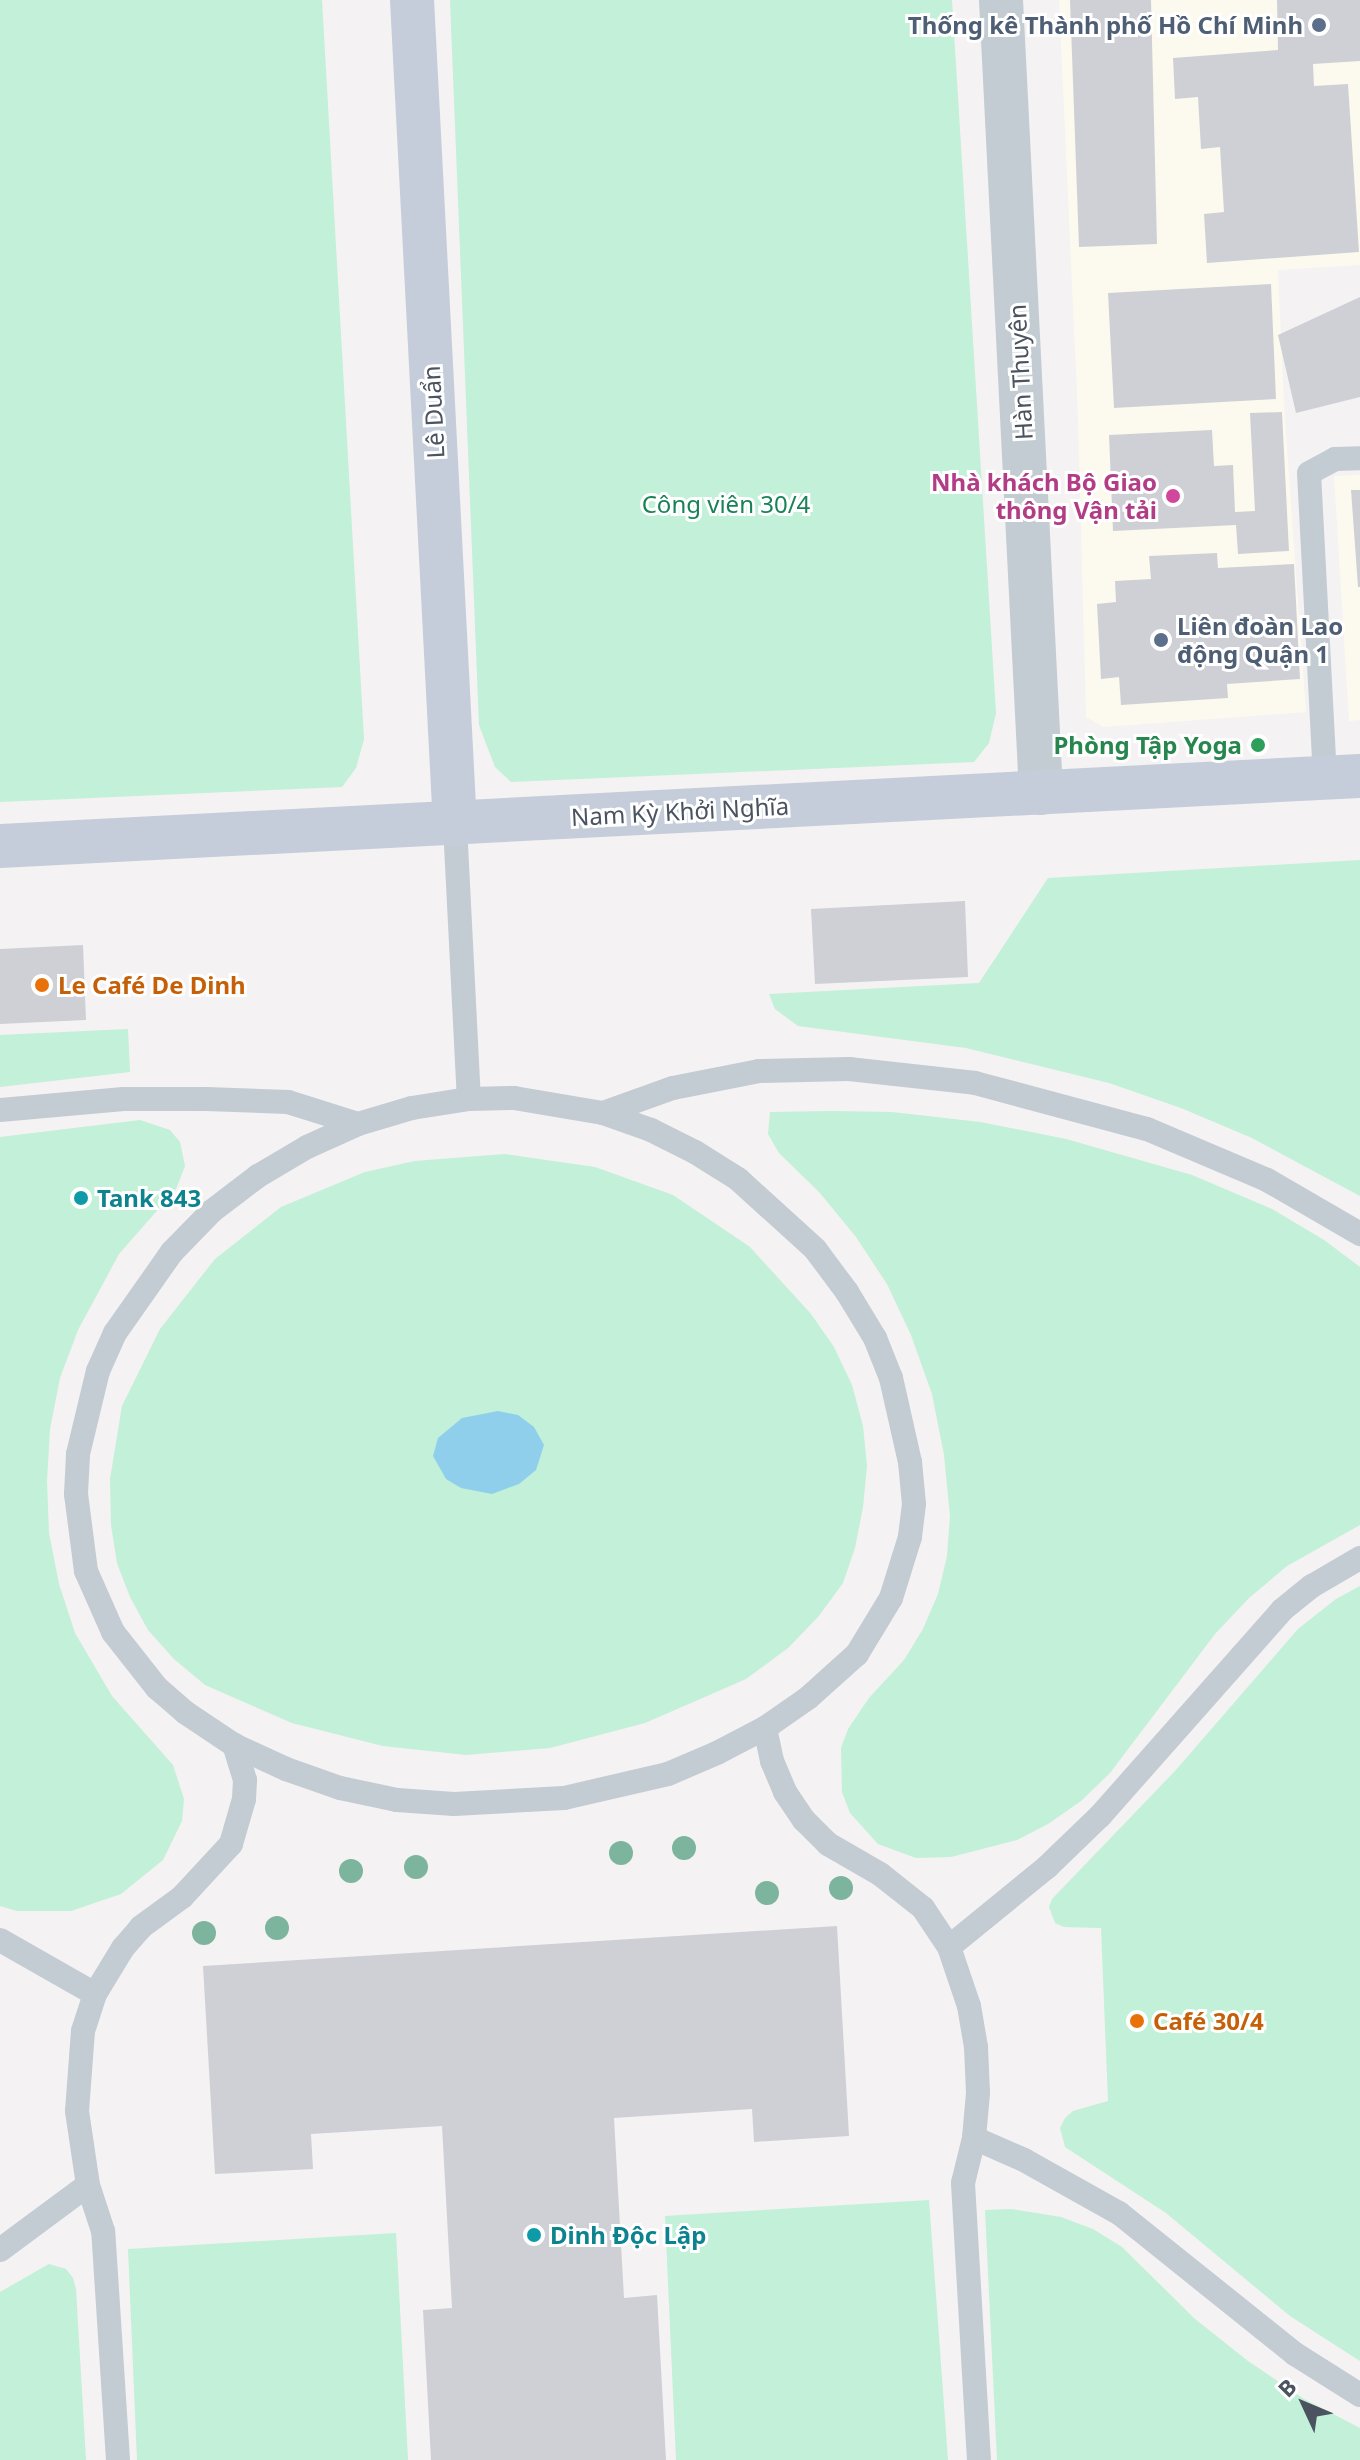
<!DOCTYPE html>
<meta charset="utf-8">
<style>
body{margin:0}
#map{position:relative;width:1360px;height:2460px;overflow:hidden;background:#f4f2f2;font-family:"Noto Sans",sans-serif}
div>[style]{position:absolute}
.commercial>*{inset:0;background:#fcfaee}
.green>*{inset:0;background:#c2f0d8}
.water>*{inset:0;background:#90cfec}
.building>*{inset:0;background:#cfd0d6}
.service>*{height:24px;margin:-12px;padding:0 12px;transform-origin:12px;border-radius:12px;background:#c3cbd3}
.minor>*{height:44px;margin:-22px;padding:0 22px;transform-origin:22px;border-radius:22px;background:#c3cbd3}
.secondary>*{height:44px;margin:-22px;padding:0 22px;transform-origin:22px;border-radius:22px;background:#c5cdda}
.trees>*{width:24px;height:24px;margin:-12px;border-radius:50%;background:#7cb49d}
.dots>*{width:22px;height:22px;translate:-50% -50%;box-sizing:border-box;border:4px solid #fff;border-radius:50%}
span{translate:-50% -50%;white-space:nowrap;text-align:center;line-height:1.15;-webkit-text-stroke:6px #fff;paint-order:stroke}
.service-label{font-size:24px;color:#4e5e75;font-weight:700}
.right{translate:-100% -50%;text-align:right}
.left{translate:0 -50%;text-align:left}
.street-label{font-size:24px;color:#4a535f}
.hotel-label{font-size:24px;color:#b23c85;font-weight:700}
.park-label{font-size:24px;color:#198258}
.leisure-label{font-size:24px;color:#27864d;font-weight:700}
.food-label{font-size:24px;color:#c56008;font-weight:700}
.culture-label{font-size:24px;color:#0d838f;font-weight:700}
.north{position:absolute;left:1264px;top:2364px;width:80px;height:80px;-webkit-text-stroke:6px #fff;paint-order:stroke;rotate:314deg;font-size:22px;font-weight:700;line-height:32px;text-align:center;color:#4a535f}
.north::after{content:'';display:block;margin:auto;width:28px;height:36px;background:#4a535f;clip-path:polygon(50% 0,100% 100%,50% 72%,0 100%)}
</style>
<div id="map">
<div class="commercial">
<div style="clip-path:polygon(1059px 0,1360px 0,1360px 265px,1278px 270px,1284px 405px,1306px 712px,1104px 727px,1086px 717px,1078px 418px)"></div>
<div style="clip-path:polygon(1360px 475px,1360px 720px,1349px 721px,1334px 476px)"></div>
</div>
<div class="green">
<div style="clip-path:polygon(0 0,322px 0,364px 739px,356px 768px,342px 787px,0 802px)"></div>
<div style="clip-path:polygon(450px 0,952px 0,996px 713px,989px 743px,974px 762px,511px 782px,495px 767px,479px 725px)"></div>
<div style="clip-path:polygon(1360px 860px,1360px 1196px,1252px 1138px,1181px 1108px,1109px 1083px,966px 1048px,798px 1026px,775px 1009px,769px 994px,979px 983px,1048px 878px)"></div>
<div style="clip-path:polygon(128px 1029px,130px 1072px,0 1087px,0 1035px)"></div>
<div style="clip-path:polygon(831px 1111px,892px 1112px,980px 1122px,1066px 1139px,1192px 1175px,1272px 1209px,1324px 1240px,1360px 1267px,1360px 1525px,1287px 1566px,1249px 1598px,1215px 1634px,1110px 1773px,1081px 1801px,1048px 1824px,1017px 1840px,951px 1857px,916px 1858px,878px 1844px,850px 1813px,842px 1792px,841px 1748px,848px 1729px,869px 1698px,904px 1660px,923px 1629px,938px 1594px,947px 1556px,950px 1516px,944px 1455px,932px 1394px,911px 1335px,887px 1284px,856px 1237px,820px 1193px,779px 1153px,768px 1134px,770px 1112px)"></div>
<div style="clip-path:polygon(140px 1120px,170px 1130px,180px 1142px,185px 1166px,176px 1189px,119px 1254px,78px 1330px,60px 1378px,50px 1429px,47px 1481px,49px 1533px,59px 1584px,75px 1633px,112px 1696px,173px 1765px,184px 1799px,182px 1821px,163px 1860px,121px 1894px,71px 1911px,17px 1911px,0 1906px,0 1137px)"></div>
<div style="clip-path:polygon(505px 1154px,595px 1167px,673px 1195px,750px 1247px,811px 1314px,834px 1347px,852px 1385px,863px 1426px,867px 1466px,863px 1507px,855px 1548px,843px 1583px,818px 1617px,788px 1648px,746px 1679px,645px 1723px,550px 1748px,466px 1755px,383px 1746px,292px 1723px,205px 1685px,174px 1659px,148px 1630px,130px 1597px,117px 1563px,111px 1525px,110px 1479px,122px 1406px,160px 1329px,215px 1259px,281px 1207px,365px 1172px,415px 1161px)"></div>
<div style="clip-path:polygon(1360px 1586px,1360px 2361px,1290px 2316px,1166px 2213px,1065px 2147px,1060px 2128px,1065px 2118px,1073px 2111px,1108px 2101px,1101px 1928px,1064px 1927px,1055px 1923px,1049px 1907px,1052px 1899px,1175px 1771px,1298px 1629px,1336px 1599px)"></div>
<div style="clip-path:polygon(929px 2200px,948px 2460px,676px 2460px,665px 2216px)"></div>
<div style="clip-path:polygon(1011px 2209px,1061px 2217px,1093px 2229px,1122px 2247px,1195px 2319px,1248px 2361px,1304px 2399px,1360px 2428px,1360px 2460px,997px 2460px,985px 2210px)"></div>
<div style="clip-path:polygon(396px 2233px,408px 2460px,137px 2460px,128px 2249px)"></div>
<div style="clip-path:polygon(49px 2264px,66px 2269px,73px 2278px,76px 2289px,86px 2460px,0 2460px,0 2292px)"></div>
</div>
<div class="water">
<div style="clip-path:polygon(498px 1411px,518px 1415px,534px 1427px,544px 1445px,536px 1470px,519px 1484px,492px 1494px,461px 1488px,446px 1479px,433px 1456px,438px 1438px,462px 1418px)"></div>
</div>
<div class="building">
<div style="clip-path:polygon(1070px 0,1151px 0,1157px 244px,1079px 247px)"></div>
<div style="clip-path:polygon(1277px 0,1360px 0,1360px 61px,1313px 64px,1314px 86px,1348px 84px,1359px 252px,1207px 263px,1204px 214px,1224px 212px,1220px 147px,1201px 149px,1198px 97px,1175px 99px,1173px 58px,1278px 50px)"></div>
<div style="clip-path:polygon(1271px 284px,1276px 399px,1114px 408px,1108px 293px)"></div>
<div style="clip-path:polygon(1360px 297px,1360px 397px,1296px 413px,1278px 335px)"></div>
<div style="clip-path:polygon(1282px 412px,1289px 551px,1238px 554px,1236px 525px,1113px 531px,1109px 435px,1212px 430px,1214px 466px,1233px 465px,1235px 512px,1255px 511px,1250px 413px)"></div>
<div style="clip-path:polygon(1351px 490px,1360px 490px,1360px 587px,1358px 587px)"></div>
<div style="clip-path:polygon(1217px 553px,1218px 568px,1294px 564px,1300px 679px,1227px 684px,1228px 698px,1121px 705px,1119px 677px,1101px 679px,1097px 604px,1116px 602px,1115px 581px,1151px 579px,1149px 556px)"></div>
<div style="clip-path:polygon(965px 901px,968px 977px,815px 984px,811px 909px)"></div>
<div style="clip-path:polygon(83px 945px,86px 1020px,0 1024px,0 949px)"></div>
<div style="clip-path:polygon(837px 1926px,849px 2136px,754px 2142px,752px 2109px,614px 2118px,624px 2298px,657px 2295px,666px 2460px,431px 2460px,423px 2310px,452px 2308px,442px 2126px,311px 2134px,313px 2169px,215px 2174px,203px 1966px)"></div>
</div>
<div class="service">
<div style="left:1325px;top:778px;width:305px;rotate:-93deg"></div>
<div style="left:1309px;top:473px;width:30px;rotate:-28deg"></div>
<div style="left:1335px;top:459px;width:25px;rotate:-2deg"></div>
<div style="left:455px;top:825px;width:274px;rotate:87.1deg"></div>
<div style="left:514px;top:1098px;width:90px;rotate:9.6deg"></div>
<div style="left:603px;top:1113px;width:51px;rotate:19.5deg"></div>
<div style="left:651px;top:1130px;width:49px;rotate:26.6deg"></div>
<div style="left:695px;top:1152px;width:51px;rotate:32.1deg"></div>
<div style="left:738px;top:1179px;width:104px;rotate:42.3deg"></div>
<div style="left:815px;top:1249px;width:54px;rotate:53.3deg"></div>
<div style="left:847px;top:1292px;width:54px;rotate:58.7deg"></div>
<div style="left:875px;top:1338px;width:43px;rotate:68.2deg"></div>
<div style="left:891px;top:1378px;width:86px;rotate:77.3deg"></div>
<div style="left:910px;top:1462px;width:42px;rotate:84.6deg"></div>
<div style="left:914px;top:1504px;width:33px;rotate:97deg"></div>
<div style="left:910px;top:1537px;width:64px;rotate:107.3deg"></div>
<div style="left:891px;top:1598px;width:66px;rotate:121.3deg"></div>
<div style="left:857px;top:1654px;width:66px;rotate:138.1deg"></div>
<div style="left:808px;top:1698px;width:52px;rotate:145.1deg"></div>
<div style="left:765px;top:1728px;width:54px;rotate:152.5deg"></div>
<div style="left:717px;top:1753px;width:53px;rotate:156.8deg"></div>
<div style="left:668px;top:1774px;width:107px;rotate:167deg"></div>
<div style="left:564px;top:1798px;width:110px;rotate:176.9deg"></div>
<div style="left:454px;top:1804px;width:57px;rotate:-176deg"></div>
<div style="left:397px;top:1800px;width:58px;rotate:-168.1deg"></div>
<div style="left:340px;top:1788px;width:57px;rotate:-160.6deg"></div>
<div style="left:286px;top:1769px;width:57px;rotate:-155.2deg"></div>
<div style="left:234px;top:1745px;width:58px;rotate:-146.3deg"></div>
<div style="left:186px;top:1713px;width:38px;rotate:-139deg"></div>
<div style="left:157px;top:1688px;width:71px;rotate:-128.2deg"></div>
<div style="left:113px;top:1632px;width:67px;rotate:-113.9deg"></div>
<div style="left:86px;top:1571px;width:78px;rotate:-97.4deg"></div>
<div style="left:76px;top:1494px;width:40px;rotate:-87.1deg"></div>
<div style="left:78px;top:1454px;width:85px;rotate:-76.5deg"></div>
<div style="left:98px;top:1371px;width:42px;rotate:-65.9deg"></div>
<div style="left:115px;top:1333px;width:99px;rotate:-54.9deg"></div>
<div style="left:172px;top:1252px;width:57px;rotate:-45.7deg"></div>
<div style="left:212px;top:1211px;width:58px;rotate:-37.3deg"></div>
<div style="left:258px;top:1176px;width:57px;rotate:-30.6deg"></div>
<div style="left:307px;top:1147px;width:56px;rotate:-24.3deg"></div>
<div style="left:358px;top:1124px;width:56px;rotate:-16.5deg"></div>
<div style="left:412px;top:1108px;width:58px;rotate:-9deg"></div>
<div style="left:469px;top:1099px;width:45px;rotate:-1.3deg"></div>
<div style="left:0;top:1110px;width:124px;rotate:-5.1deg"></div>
<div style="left:124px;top:1099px;width:82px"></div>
<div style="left:206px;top:1099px;width:82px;rotate:2.1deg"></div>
<div style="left:288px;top:1102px;width:73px;rotate:17.4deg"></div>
<div style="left:603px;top:1113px;width:74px;rotate:-19.7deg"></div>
<div style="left:673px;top:1088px;width:88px;rotate:-11.2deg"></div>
<div style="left:759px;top:1071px;width:90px;rotate:-1.3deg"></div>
<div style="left:849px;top:1069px;width:127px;rotate:6.3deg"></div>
<div style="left:975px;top:1083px;width:178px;rotate:15deg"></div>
<div style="left:1147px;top:1129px;width:130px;rotate:23deg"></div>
<div style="left:1267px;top:1180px;width:108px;rotate:30.1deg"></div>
<div style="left:765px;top:1728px;width:34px;rotate:78deg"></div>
<div style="left:772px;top:1761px;width:34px;rotate:67deg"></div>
<div style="left:785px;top:1792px;width:34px;rotate:56deg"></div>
<div style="left:804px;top:1820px;width:34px;rotate:45deg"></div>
<div style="left:828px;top:1844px;width:60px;rotate:30deg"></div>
<div style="left:880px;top:1874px;width:55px;rotate:38.3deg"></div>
<div style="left:923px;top:1908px;width:47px;rotate:56.3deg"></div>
<div style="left:949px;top:1947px;width:62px;rotate:71.3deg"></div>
<div style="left:969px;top:2006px;width:42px;rotate:80.3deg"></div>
<div style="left:976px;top:2047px;width:46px;rotate:87.5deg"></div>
<div style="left:978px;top:2093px;width:45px;rotate:95.1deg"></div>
<div style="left:974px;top:2138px;width:46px;rotate:103.7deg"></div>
<div style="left:963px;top:2183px;width:277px;rotate:86.7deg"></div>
<div style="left:0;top:1940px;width:109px;rotate:29.6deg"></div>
<div style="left:949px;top:1947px;width:127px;rotate:-39.2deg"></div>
<div style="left:1047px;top:1867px;width:74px;rotate:-43.9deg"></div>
<div style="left:1100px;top:1816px;width:275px;rotate:-48.5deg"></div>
<div style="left:1282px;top:1610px;width:38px;rotate:-39deg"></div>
<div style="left:1312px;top:1586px;width:56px;rotate:-30.3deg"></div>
<div style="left:974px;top:2138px;width:55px;rotate:23.7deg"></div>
<div style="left:1024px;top:2160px;width:109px;rotate:29.2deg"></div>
<div style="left:1119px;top:2213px;width:226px;rotate:38.7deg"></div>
<div style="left:1295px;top:2354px;width:77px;rotate:32.2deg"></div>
<div style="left:0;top:2250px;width:109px;rotate:-36.5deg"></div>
<div style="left:118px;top:2460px;width:229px;rotate:-93.7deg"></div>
<div style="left:103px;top:2231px;width:48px;rotate:-108.1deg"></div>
<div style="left:88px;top:2185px;width:75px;rotate:-98.5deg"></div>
<div style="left:77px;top:2111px;width:80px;rotate:-85.7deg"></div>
<div style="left:83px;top:2031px;width:39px;rotate:-72deg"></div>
<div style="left:95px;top:1994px;width:54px;rotate:-58.7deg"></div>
<div style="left:123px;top:1948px;width:28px;rotate:-49deg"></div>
<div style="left:141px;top:1927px;width:51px;rotate:-36.2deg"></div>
<div style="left:182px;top:1897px;width:72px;rotate:-47.2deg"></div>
<div style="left:231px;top:1844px;width:47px;rotate:-73.9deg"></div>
<div style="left:244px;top:1799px;width:19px;rotate:-87deg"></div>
<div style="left:245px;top:1780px;width:37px;rotate:-107deg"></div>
</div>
<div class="minor">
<div style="left:1001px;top:0;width:794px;rotate:87.11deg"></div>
</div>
<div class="secondary">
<div style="left:412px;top:0;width:826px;rotate:87.02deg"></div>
<div style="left:0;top:846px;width:1362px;rotate:-2.95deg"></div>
</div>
<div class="trees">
<div style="left:684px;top:1848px"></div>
<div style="left:621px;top:1853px"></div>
<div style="left:416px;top:1867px"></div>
<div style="left:351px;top:1871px"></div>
<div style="left:841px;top:1888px"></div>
<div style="left:767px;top:1893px"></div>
<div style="left:277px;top:1928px"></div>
<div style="left:204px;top:1933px"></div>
</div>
<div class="dots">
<div style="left:1319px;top:25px;background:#5c6f8a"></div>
<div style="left:1173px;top:496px;background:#d1479c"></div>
<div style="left:1161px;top:640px;background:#5c6f8a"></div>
<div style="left:1258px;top:745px;background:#2e9e5b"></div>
<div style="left:42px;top:985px;background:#e8710a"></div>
<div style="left:81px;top:1198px;background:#0f9aa8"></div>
<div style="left:1137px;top:2021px;background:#e8710a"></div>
<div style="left:534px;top:2235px;background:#0f9aa8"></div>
</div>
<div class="service-label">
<span class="right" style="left:1303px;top:25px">Thống kê Thành phố Hồ Chí Minh</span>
<span class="left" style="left:1177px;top:640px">Liên đoàn Lao<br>động Quận 1</span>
</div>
<div class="street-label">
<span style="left:1020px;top:372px;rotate:-93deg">Hàn Thuyên</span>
<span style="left:433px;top:412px;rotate:-93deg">Lê Duẩn</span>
<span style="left:680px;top:811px;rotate:-3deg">Nam Kỳ Khởi Nghĩa</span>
</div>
<div class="hotel-label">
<span class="right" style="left:1157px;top:496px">Nhà khách Bộ Giao<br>thông Vận tải</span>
</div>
<div class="park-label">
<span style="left:726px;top:504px">Công viên 30/4</span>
</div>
<div class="leisure-label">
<span class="right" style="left:1242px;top:745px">Phòng Tập Yoga</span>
</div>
<div class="food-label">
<span class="left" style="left:58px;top:985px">Le Café De Dinh</span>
<span class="left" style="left:1153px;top:2021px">Café 30/4</span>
</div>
<div class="culture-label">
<span class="left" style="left:97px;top:1198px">Tank 843</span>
<span class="left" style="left:550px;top:2235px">Dinh Độc Lập</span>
</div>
<div class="north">B</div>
</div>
